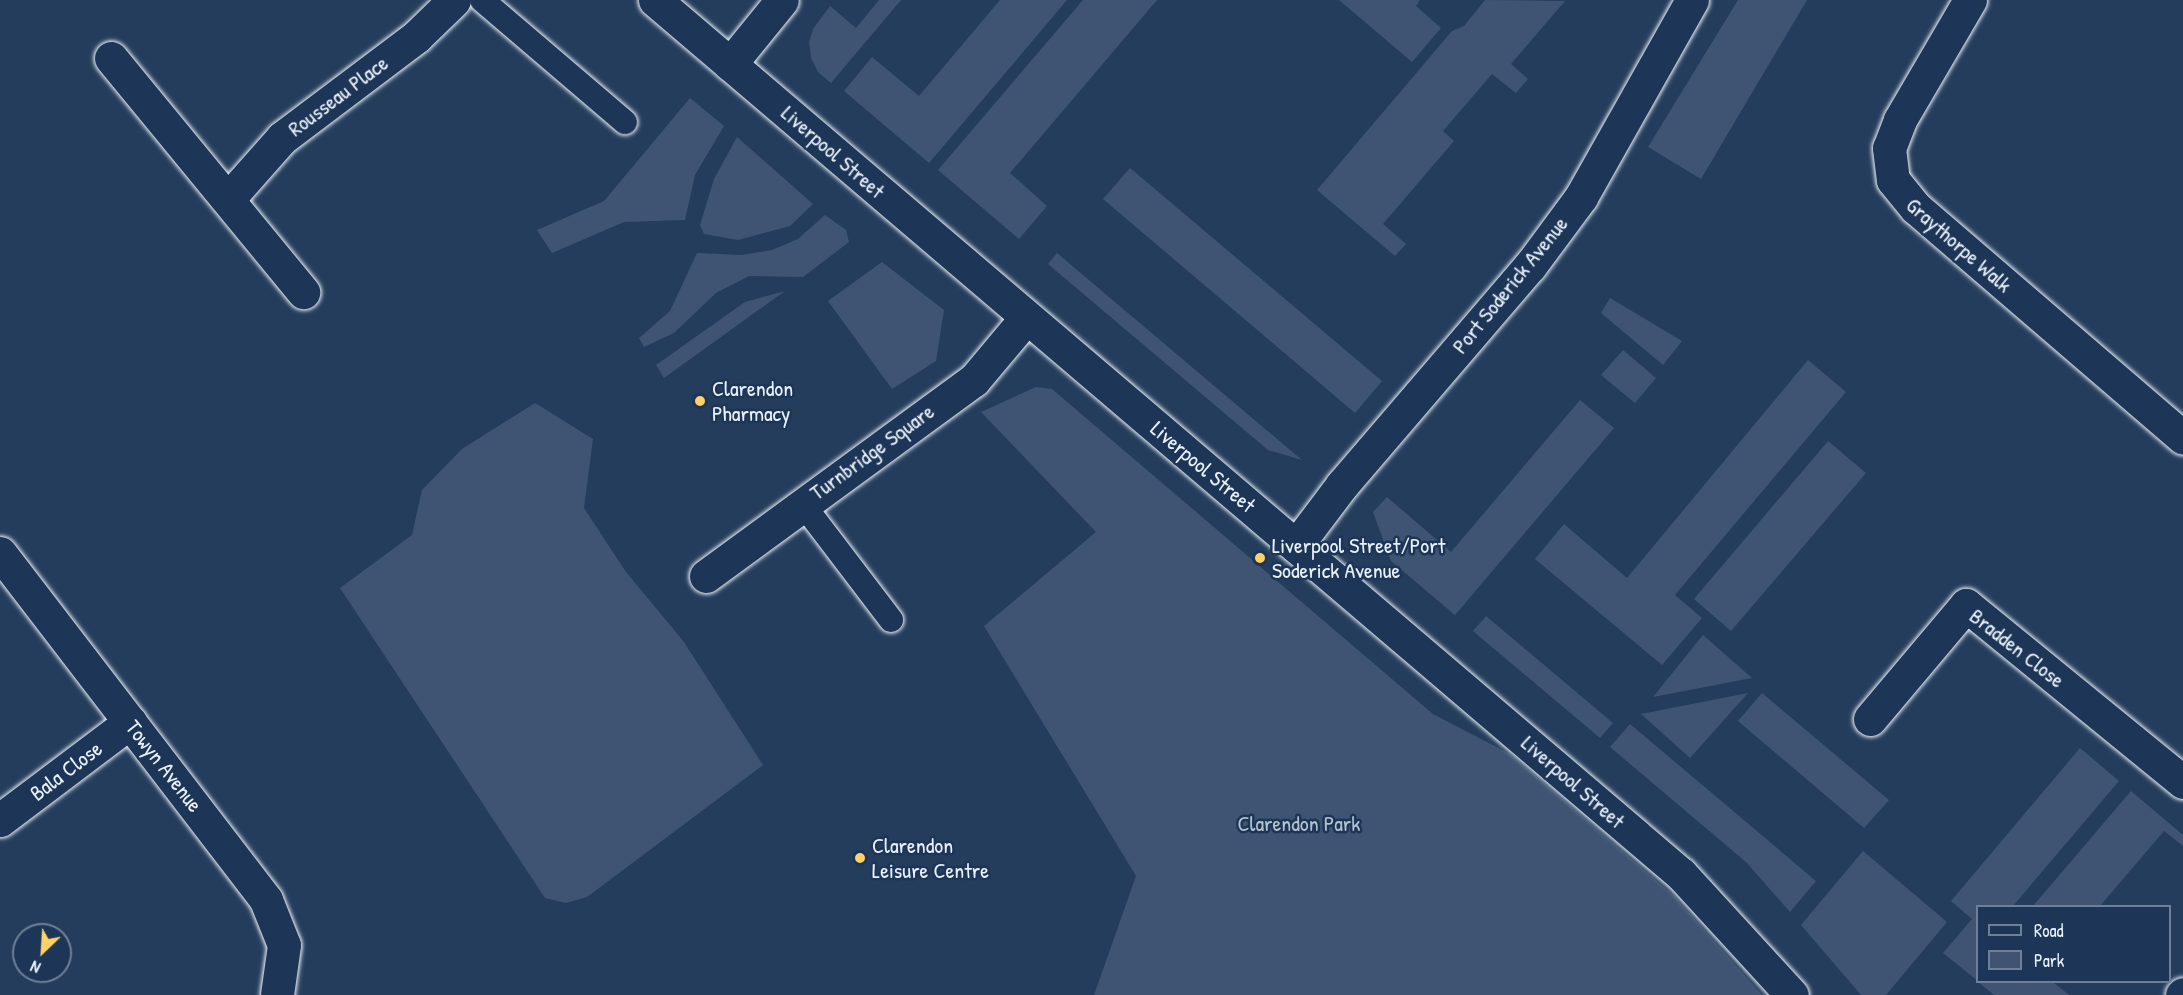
<!DOCTYPE html>
<style>
body{margin:0}
#map{position:relative;width:2183px;height:995px;overflow:hidden;background:#253d5d;font-family:"Patrick Hand",sans-serif}
div>[style]{position:absolute}
.green>*{inset:0;background:#3e5472}
.roads{filter:drop-shadow(0 0 2px #e8f1f8) drop-shadow(0 0 2px #e8f1f8)}
.lane>*{height:24px;margin:-12px;padding:0 12px;transform-origin:12px;border-radius:12px;background:#1d3557}
.street>*{height:33px;margin:-16.5px;padding:0 16.5px;transform-origin:16.5px;border-radius:16.5px;background:#1d3557}
.secondary>*{height:33px;margin:-16.5px;padding:0 16.5px;transform-origin:16.5px;border-radius:16.5px;background:#1d3557}
.dots>*{width:16px;height:16px;translate:-50% -50%;box-sizing:border-box;border:3px solid #1d3557;border-radius:50%}
span{translate:-50% -50%;white-space:nowrap;text-align:center;line-height:1.15;-webkit-text-stroke:5px #1d3557;paint-order:stroke}
.street-label{font-size:22px;color:#e8f1f8}
.poi-label{font-size:22px;color:#e8f1f8}
.left{translate:0 -50%;text-align:left}
.park-label{font-size:22px;color:#b5c2d0}
.legend{position:absolute;left:1976px;top:905px;width:195px;height:78px;box-sizing:border-box;background:#1d3557;border:2px solid #6e8097;margin:0;padding:8px 10px;list-style:none;font-size:18px;color:#e8f1f8}
.legend li{display:flex;align-items:center;gap:12px;height:30px}
.legend b{width:30px;border:2px solid #6e8097}
.north{position:absolute;left:12px;top:923px;width:60px;height:60px;box-sizing:border-box;background:#1d3557;border:2px solid #6e8097;border-radius:50%;rotate:205deg;font-size:16px;font-weight:700;line-height:24px;text-align:center;color:#e8f1f8}
.north::after{content:'';display:block;margin:auto;width:21px;height:27px;background:#ffd166;clip-path:polygon(50% 0,100% 100%,50% 72%,0 100%)}
</style>
<div id="map">
<div class="green">
<div style="clip-path:polygon(879px 0,901px 0,831px 83px,818px 72px,811px 58px,809px 42px,813px 29px,830px 6px,856px 28px)"></div>
<div style="clip-path:polygon(1000px 0,1067px 0,929px 163px,844px 91px,872px 57px,919px 96px)"></div>
<div style="clip-path:polygon(1083px 0,1157px 0,1010px 173px,1047px 206px,1019px 239px,938px 170px)"></div>
<div style="clip-path:polygon(1339px 0,1420px 0,1416px 6px,1441px 28px,1412px 62px)"></div>
<div style="clip-path:polygon(1485px 0,1565px 1px,1511px 64px,1528px 79px,1516px 93px,1492px 74px,1443px 131px,1454px 141px,1383px 224px,1406px 244px,1395px 256px,1317px 190px,1452px 31px,1464px 26px)"></div>
<div style="clip-path:polygon(1738px 0,1807px 0,1701px 179px,1648px 147px)"></div>
<div style="clip-path:polygon(690px 98px,724px 126px,695px 175px,685px 220px,624px 222px,552px 253px,537px 230px,604px 201px)"></div>
<div style="clip-path:polygon(737px 137px,813px 204px,790px 226px,738px 240px,704px 234px,700px 225px,714px 179px)"></div>
<div style="clip-path:polygon(1130px 168px,1382px 381px,1355px 413px,1103px 199px)"></div>
<div style="clip-path:polygon(825px 215px,846px 230px,849px 242px,803px 277px,749px 276px,716px 293px,674px 333px,644px 347px,639px 338px,670px 311px,697px 253px,742px 255px,772px 250px,798px 239px)"></div>
<div style="clip-path:polygon(1057px 253px,1302px 460px,1268px 450px,1048px 264px)"></div>
<div style="clip-path:polygon(882px 262px,944px 310px,936px 361px,892px 389px,828px 301px)"></div>
<div style="clip-path:polygon(785px 291px,664px 378px,656px 365px,745px 302px)"></div>
<div style="clip-path:polygon(1610px 298px,1682px 341px,1663px 365px,1601px 313px)"></div>
<div style="clip-path:polygon(1623px 350px,1656px 378px,1635px 403px,1601px 375px)"></div>
<div style="clip-path:polygon(1808px 360px,1846px 392px,1675px 595px,1702px 618px,1662px 665px,1535px 559px,1564px 524px,1627px 578px)"></div>
<div style="clip-path:polygon(1036px 387px,1052px 389px,1433px 714px,1510px 754px,1674px 896px,1762px 995px,1094px 995px,1136px 876px,984px 626px,1096px 532px,981px 412px)"></div>
<div style="clip-path:polygon(1580px 400px,1614px 428px,1455px 615px,1391px 561px,1373px 512px,1387px 497px,1451px 552px)"></div>
<div style="clip-path:polygon(535px 403px,593px 439px,584px 508px,626px 572px,684px 642px,763px 765px,587px 897px,566px 903px,545px 898px,340px 588px,412px 535px,422px 490px,462px 449px)"></div>
<div style="clip-path:polygon(1828px 441px,1866px 473px,1731px 631px,1694px 599px)"></div>
<div style="clip-path:polygon(1486px 616px,1613px 723px,1600px 738px,1473px 631px)"></div>
<div style="clip-path:polygon(1703px 635px,1752px 678px,1653px 697px)"></div>
<div style="clip-path:polygon(1748px 693px,1690px 758px,1641px 714px)"></div>
<div style="clip-path:polygon(1762px 693px,1889px 800px,1864px 828px,1738px 721px)"></div>
<div style="clip-path:polygon(1630px 724px,1816px 881px,1790px 912px,1746px 862px,1610px 747px)"></div>
<div style="clip-path:polygon(2080px 748px,2119px 781px,2013px 906px,1978px 906px,1978px 981px,1943px 953px,1972px 919px,1951px 901px)"></div>
<div style="clip-path:polygon(2131px 791px,2183px 835px,2183px 846px,2164px 831px,2100px 906px,2033px 906px)"></div>
<div style="clip-path:polygon(1863px 851px,1947px 922px,1886px 995px,1861px 995px,1801px 925px)"></div>
<div style="clip-path:polygon(1978px 982px,2053px 982px,2069px 995px,1994px 995px)"></div>
</div>
<div class="roads">
<div class="lane">
<div style="left:482px;top:0;width:188px;rotate:40.5deg"></div>
<div style="left:802px;top:503px;width:147px;rotate:52.7deg"></div>
</div>
<div class="street">
<div style="left:1970px;top:0;width:139px;rotate:120.3deg"></div>
<div style="left:1900px;top:120px;width:30px;rotate:111deg"></div>
<div style="left:1889px;top:148px;width:32px;rotate:83deg"></div>
<div style="left:1893px;top:180px;width:36px;rotate:51deg"></div>
<div style="left:1916px;top:208px;width:352px;rotate:40.7deg"></div>
<div style="left:111px;top:58px;width:303px;rotate:50.6deg"></div>
<div style="left:730px;top:64px;width:82px;rotate:-50.9deg"></div>
<div style="left:228px;top:199px;width:81px;rotate:-48.5deg"></div>
<div style="left:282px;top:138px;width:168px;rotate:-37deg"></div>
<div style="left:416px;top:37px;width:53px;rotate:-44.2deg"></div>
<div style="left:1296px;top:546px;width:76px;rotate:-53deg"></div>
<div style="left:1342px;top:485px;width:289px;rotate:-49.4deg"></div>
<div style="left:1530px;top:266px;width:86px;rotate:-53.5deg"></div>
<div style="left:1581px;top:197px;width:226px;rotate:-60.6deg"></div>
<div style="left:0;top:553px;width:437px;rotate:52.5deg"></div>
<div style="left:266px;top:900px;width:48px;rotate:68.2deg"></div>
<div style="left:284px;top:945px;width:50px;rotate:98deg"></div>
<div style="left:706px;top:576px;width:332px;rotate:-36.2deg"></div>
<div style="left:974px;top:380px;width:81px;rotate:-50deg"></div>
<div style="left:1870px;top:719px;width:149px;rotate:-49.9deg"></div>
<div style="left:1966px;top:605px;width:280px;rotate:39.2deg"></div>
<div style="left:0;top:820px;width:163px;rotate:-37deg"></div>
<div style="left:2182px;top:995px;width:1px;rotate:-45deg"></div>
</div>
<div class="secondary">
<div style="left:655px;top:0;width:1348px;rotate:40.43deg"></div>
<div style="left:1681px;top:874px;width:164px;rotate:47.5deg"></div>
</div>
</div>
<div class="dots">
<div style="left:700px;top:401px;background:#ffd166"></div>
<div style="left:1260px;top:558px;background:#ffd166"></div>
<div style="left:860px;top:858px;background:#ffd166"></div>
</div>
<div class="street-label">
<span style="left:338px;top:96px;rotate:-37deg">Rousseau Place</span>
<span style="left:833px;top:152px;rotate:41deg">Liverpool Street</span>
<span style="left:1959px;top:245px;rotate:41deg">Graythorpe Walk</span>
<span style="left:1510px;top:285px;rotate:-51deg">Port Soderick Avenue</span>
<span style="left:872px;top:452px;rotate:-36deg">Turnbridge Square</span>
<span style="left:1203px;top:467px;rotate:40deg">Liverpool Street</span>
<span style="left:2017px;top:648px;rotate:38deg">Bradden Close</span>
<span style="left:164px;top:766px;rotate:52deg">Towyn Avenue</span>
<span style="left:66px;top:771px;rotate:-37deg">Bala Close</span>
<span style="left:1573px;top:782px;rotate:41deg">Liverpool Street</span>
</div>
<div class="poi-label">
<span class="left" style="left:712px;top:401px">Clarendon<br>Pharmacy</span>
<span class="left" style="left:1272px;top:558px">Liverpool Street/Port<br>Soderick Avenue</span>
<span class="left" style="left:872px;top:858px">Clarendon<br>Leisure Centre</span>
</div>
<div class="park-label">
<span style="left:1299px;top:824px">Clarendon Park</span>
</div>
<ul class="legend">
<li><b style="height:8px;background:#1d3557"></b>Road</li>
<li><b style="height:16px;background:#3e5472"></b>Park</li>
</ul>
<div class="north">N</div>
</div>
